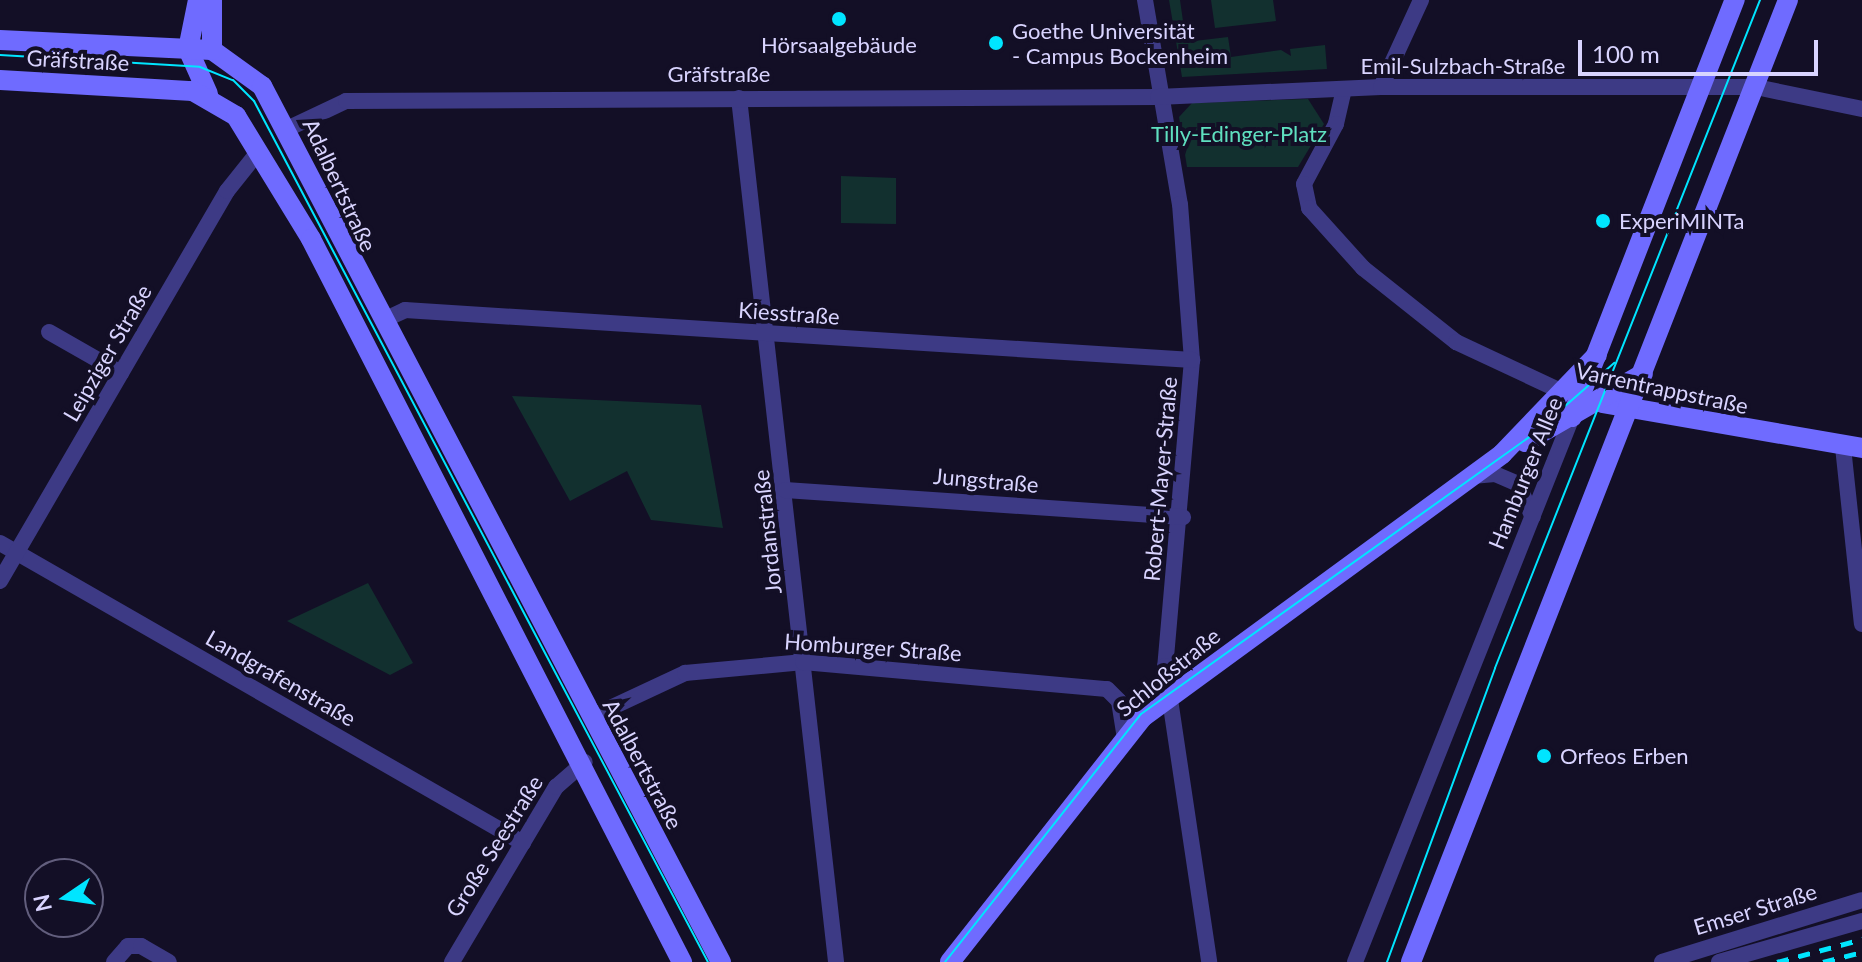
<!DOCTYPE html>
<meta charset="utf-8">
<style>
body{margin:0}
#map{position:relative;width:1862px;height:962px;overflow:hidden;background:#130f26;font-family:Lato,sans-serif}
div>[style]{position:absolute}
.green>*{inset:0;background:#12302f}
.street>*{height:16px;margin:-8px;padding:0 8px;transform-origin:8px;border-radius:8px;background:#3d3a85}
.secondary>*{height:20px;margin:-10px;padding:0 10px;transform-origin:10px;border-radius:10px;background:#6f6bff}
.tram>*{height:2px;margin:-1px;padding:0 1px;transform-origin:1px;border-radius:1px;background:#00e5ff}
.rail>*{height:5px;margin-top:-2.5px;transform-origin:0;background:repeating-linear-gradient(90deg,#00e5ff 0 12px,transparent 0 22px)}
.dots>*{width:22px;height:22px;translate:-50% -50%;box-sizing:border-box;border:4px solid #130f26;border-radius:50%}
span{translate:-50% -50%;white-space:nowrap;text-align:center;line-height:1.15;-webkit-text-stroke:8px #130f26;paint-order:stroke}
.poi-label{font-size:22px;color:#d9d4ff}
.left{translate:0 -50%;text-align:left}
.street-label{font-size:22px;color:#d9d4ff}
.park-label{font-size:22px;color:#5fe0c0}
.north{position:absolute;left:24px;top:858px;width:80px;height:80px;box-sizing:border-box;background:#130f26;border:2px solid #625e7d;border-radius:50%;rotate:257deg;font-size:22px;font-weight:700;line-height:32px;text-align:center;color:#d9d4ff}
.north::after{content:'';display:block;margin:auto;width:28px;height:36px;background:#00e5ff;clip-path:polygon(50% 0,100% 100%,50% 72%,0 100%)}
.scale{position:absolute;left:1578px;top:40px;width:240px;height:36px;box-sizing:border-box;border:4px solid #d9d4ff;border-top:0;padding-left:10px;font-size:24px;line-height:28px;white-space:nowrap;color:#d9d4ff;-webkit-text-stroke:6px #130f26;paint-order:stroke}
</style>
<div id="map">
<div class="green">
<div style="clip-path:polygon(1169px 0,1180px 0,1186px 42px,1228px 37px,1231px 57px,1281px 50px,1291px 56px,1290px 49px,1325px 45px,1327px 69px,1182px 77px)"></div>
<div style="clip-path:polygon(1211px 0,1273px 0,1276px 21px,1215px 28px)"></div>
<div style="clip-path:polygon(1308px 99px,1324px 124px,1298px 167px,1187px 167px,1179px 117px,1192px 103px)"></div>
<div style="clip-path:polygon(841px 176px,896px 178px,896px 224px,841px 223px)"></div>
<div style="clip-path:polygon(512px 396px,701px 405px,723px 528px,651px 520px,627px 471px,570px 501px)"></div>
<div style="clip-path:polygon(368px 583px,413px 663px,390px 675px,287px 621px)"></div>
</div>
<div class="street">
<div style="left:1145px;top:0;width:207px;rotate:80.3deg"></div>
<div style="left:1180px;top:204px;width:156px;rotate:85.6deg"></div>
<div style="left:1192px;top:360px;width:307px;rotate:95deg"></div>
<div style="left:1165px;top:666px;width:299px;rotate:81.5deg"></div>
<div style="left:1381px;top:87px;width:96px;rotate:-65.3deg"></div>
<div style="left:1344px;top:89px;width:36px;rotate:103deg"></div>
<div style="left:1336px;top:124px;width:68px;rotate:118.1deg"></div>
<div style="left:1304px;top:184px;width:25px;rotate:78deg"></div>
<div style="left:1309px;top:208px;width:81px;rotate:48deg"></div>
<div style="left:1363px;top:268px;width:119px;rotate:38.5deg"></div>
<div style="left:1456px;top:342px;width:125px;rotate:25.1deg"></div>
<div style="left:739px;top:98px;width:869px;rotate:83.59deg"></div>
<div style="left:287px;top:129px;width:65px;rotate:-25.4deg"></div>
<div style="left:346px;top:101px;width:812px;rotate:-0.28deg"></div>
<div style="left:1158px;top:97px;width:223px;rotate:-2.6deg"></div>
<div style="left:1381px;top:87px;width:375px"></div>
<div style="left:1756px;top:87px;width:108px;rotate:11.7deg"></div>
<div style="left:386px;top:319px;width:21px;rotate:-25deg"></div>
<div style="left:405px;top:310px;width:789px;rotate:3.64deg"></div>
<div style="left:49px;top:332px;width:83px;rotate:29.7deg"></div>
<div style="left:1843px;top:447px;width:178px;rotate:83.9deg"></div>
<div style="left:1472px;top:476px;width:23px;rotate:-5deg"></div>
<div style="left:1495px;top:474px;width:25px;rotate:23deg"></div>
<div style="left:1518px;top:484px;width:36px;rotate:66deg"></div>
<div style="left:785px;top:490px;width:399px;rotate:3.9deg"></div>
<div style="left:0;top:543px;width:603px;rotate:29.84deg"></div>
<div style="left:0;top:581px;width:451px;rotate:-59.8deg"></div>
<div style="left:227px;top:191px;width:50px;rotate:-51.5deg"></div>
<div style="left:591px;top:717px;width:104px;rotate:-25.1deg"></div>
<div style="left:685px;top:673px;width:119px;rotate:-5.3deg"></div>
<div style="left:803px;top:662px;width:305px;rotate:5.1deg"></div>
<div style="left:1107px;top:689px;width:17px;rotate:45deg"></div>
<div style="left:1119px;top:701px;width:37px;rotate:81deg"></div>
<div style="left:114px;top:962px;width:21px;rotate:-49deg"></div>
<div style="left:128px;top:946px;width:13px"></div>
<div style="left:141px;top:946px;width:32px;rotate:30deg"></div>
<div style="left:452px;top:962px;width:204px;rotate:-59.3deg"></div>
<div style="left:556px;top:787px;width:38px;rotate:-41deg"></div>
<div style="left:1355px;top:962px;width:587px;rotate:-68.29deg"></div>
<div style="left:1662px;top:962px;width:209px;rotate:-17.2deg"></div>
<div style="left:1719px;top:962px;width:149px;rotate:-16deg"></div>
</div>
<div class="secondary">
<div style="left:198px;top:0;width:50px;rotate:101.5deg"></div>
<div style="left:188px;top:49px;width:49px;rotate:66deg"></div>
<div style="left:0;top:40px;width:212px;rotate:2.7deg"></div>
<div style="left:212px;top:50px;width:62px;rotate:35.8deg"></div>
<div style="left:262px;top:86px;width:989px;rotate:62.35deg"></div>
<div style="left:212px;top:50px;width:50px;rotate:-90deg"></div>
<div style="left:0;top:80px;width:193px;rotate:3.3deg"></div>
<div style="left:193px;top:91px;width:50px;rotate:30.2deg"></div>
<div style="left:236px;top:116px;width:144px;rotate:58.6deg"></div>
<div style="left:311px;top:239px;width:813px;rotate:62.84deg"></div>
<div style="left:1602px;top:403px;width:264px;rotate:9.8deg"></div>
<div style="left:1572px;top:417px;width:448px;rotate:-68.7deg"></div>
<div style="left:1525px;top:442px;width:136px;rotate:-30deg"></div>
<div style="left:950px;top:962px;width:312px;rotate:-51.8deg"></div>
<div style="left:1143px;top:717px;width:445px;rotate:-36.2deg"></div>
<div style="left:1502px;top:454px;width:137px;rotate:-46.2deg"></div>
<div style="left:1411px;top:962px;width:1033px;rotate:-68.6deg"></div>
</div>
<div class="tram">
<div style="left:0;top:55px;width:200px;rotate:3.4deg"></div>
<div style="left:200px;top:67px;width:35px;rotate:22deg"></div>
<div style="left:233px;top:80px;width:30px;rotate:45deg"></div>
<div style="left:254px;top:101px;width:973px;rotate:62.2deg"></div>
<div style="left:945px;top:962px;width:316px;rotate:-51.7deg"></div>
<div style="left:1141px;top:714px;width:479px;rotate:-35.5deg"></div>
<div style="left:1531px;top:436px;width:111px;rotate:-41.3deg"></div>
<div style="left:1387px;top:962px;width:313px;rotate:-69.8deg"></div>
<div style="left:1495px;top:668px;width:719px;rotate:-68.36deg"></div>
</div>
<div class="rail">
<div style="left:1777px;top:962px;width:88px;rotate:-15.1deg"></div>
<div style="left:1823px;top:962px;width:40px;rotate:-14.4deg"></div>
</div>
<div class="dots">
<div style="left:839px;top:19px;background:#00e5ff"></div>
<div style="left:996px;top:43px;background:#00e5ff"></div>
<div style="left:1603px;top:221px;background:#00e5ff"></div>
<div style="left:1544px;top:756px;background:#00e5ff"></div>
</div>
<div class="poi-label">
<span class="left" style="left:1012px;top:43px">Goethe Universität<br>- Campus Bockenheim</span>
<span style="left:839px;top:45px">Hörsaalgebäude</span>
<span class="left" style="left:1619px;top:221px">ExperiMINTa</span>
<span class="left" style="left:1560px;top:756px">Orfeos Erben</span>
</div>
<div class="street-label">
<span style="left:78px;top:60px;rotate:3deg">Gräfstraße</span>
<span style="left:1463px;top:66px">Emil-Sulzbach-Straße</span>
<span style="left:719px;top:74px">Gräfstraße</span>
<span style="left:340px;top:185px;rotate:65deg">Adalbertstraße</span>
<span style="left:789px;top:313px;rotate:4deg">Kiesstraße</span>
<span style="left:107px;top:353px;rotate:-60deg">Leipziger Straße</span>
<span style="left:1662px;top:388px;rotate:12deg">Varrentrappstraße</span>
<span style="left:1525px;top:473px;rotate:-68deg">Hamburger Allee</span>
<span style="left:1160px;top:479px;rotate:-85deg">Robert-Mayer-Straße</span>
<span style="left:986px;top:480px;rotate:5deg">Jungstraße</span>
<span style="left:767px;top:532px;rotate:-96deg">Jordanstraße</span>
<span style="left:873px;top:647px;rotate:4deg">Homburger Straße</span>
<span style="left:1168px;top:672px;rotate:-39deg">Schloßstraße</span>
<span style="left:281px;top:678px;rotate:30deg">Landgrafenstraße</span>
<span style="left:643px;top:764px;rotate:62deg">Adalbertstraße</span>
<span style="left:494px;top:846px;rotate:-58deg">Große Seestraße</span>
<span style="left:1755px;top:909px;rotate:-17deg">Emser Straße</span>
</div>
<div class="park-label">
<span style="left:1239px;top:134px">Tilly-Edinger-Platz</span>
</div>
<div class="north">N</div>
<div class="scale">100 m</div>
</div>
